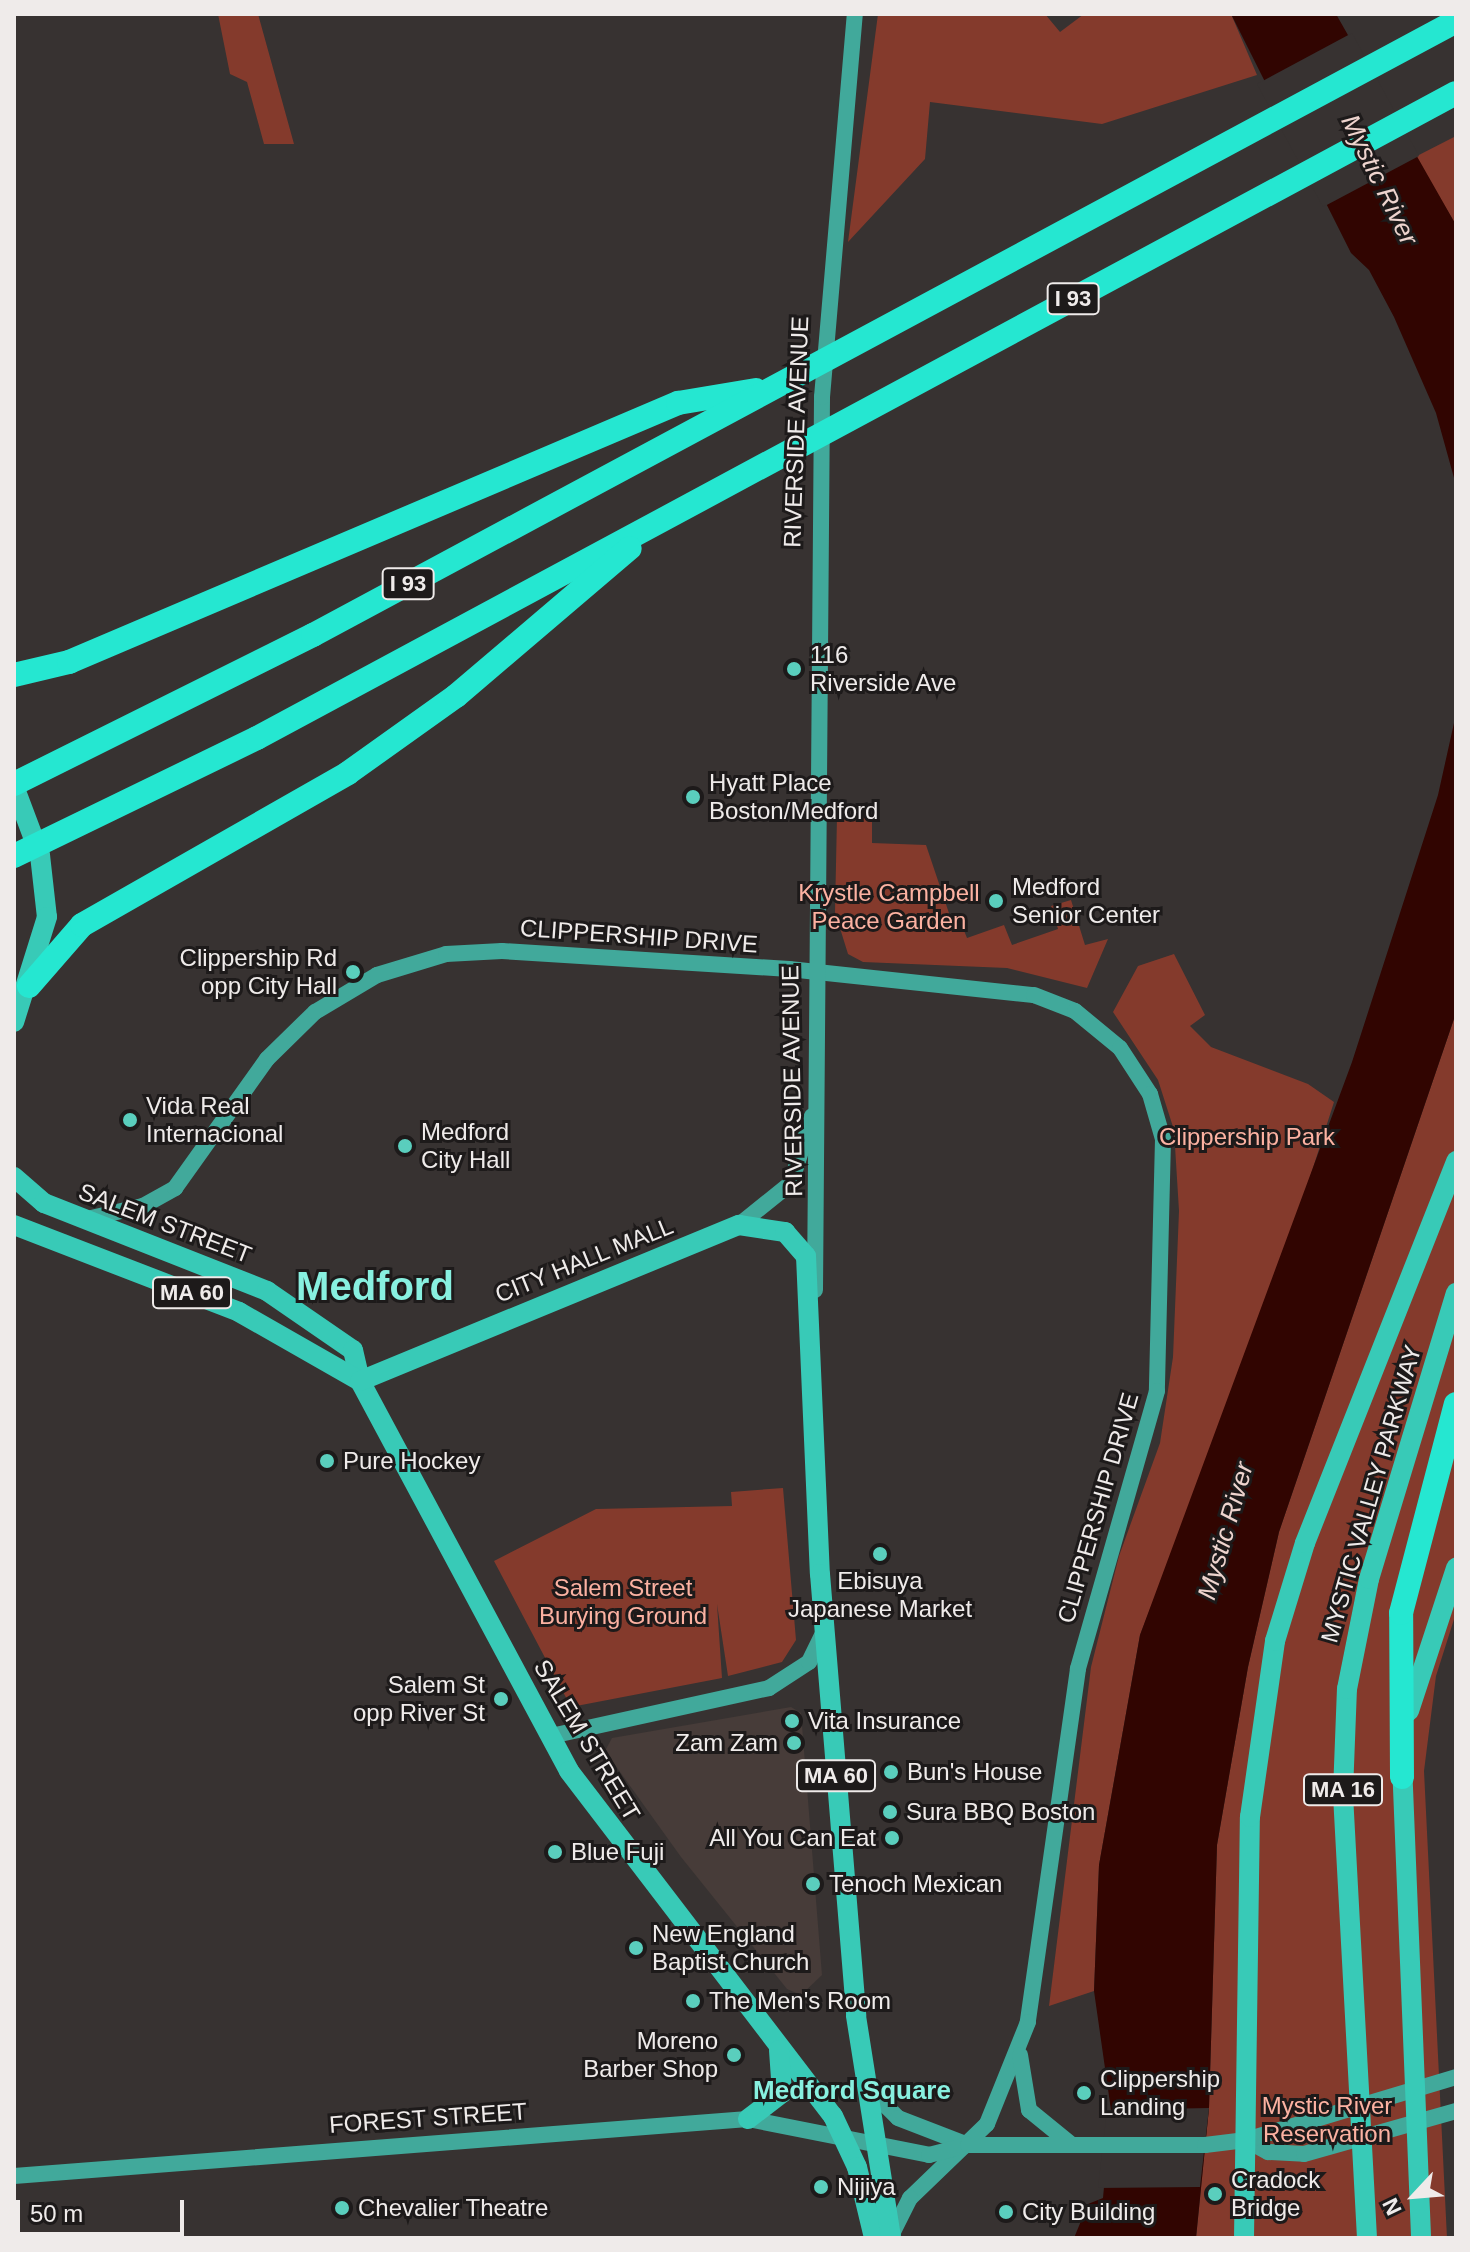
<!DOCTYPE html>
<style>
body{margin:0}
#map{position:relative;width:1470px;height:2252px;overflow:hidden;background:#373231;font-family:Arial,sans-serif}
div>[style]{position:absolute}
.built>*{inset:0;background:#473c39}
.green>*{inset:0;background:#843a2c}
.water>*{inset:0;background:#310501}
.pier>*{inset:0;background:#373231}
.secondary>*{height:16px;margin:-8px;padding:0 8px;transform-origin:8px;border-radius:8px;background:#41a99b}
.primary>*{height:20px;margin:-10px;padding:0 10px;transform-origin:10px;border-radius:10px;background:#38cab7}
.highway>*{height:24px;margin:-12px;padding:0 12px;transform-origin:12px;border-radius:12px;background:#25e7d1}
.dots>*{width:22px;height:22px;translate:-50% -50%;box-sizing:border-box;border:4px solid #1d1a1a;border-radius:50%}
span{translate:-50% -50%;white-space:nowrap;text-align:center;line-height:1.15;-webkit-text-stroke:6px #1d1a1a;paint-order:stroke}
.shield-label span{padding:2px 6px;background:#1d1a1a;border:2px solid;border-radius:6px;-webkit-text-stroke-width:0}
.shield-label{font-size:22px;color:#efebea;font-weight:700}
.street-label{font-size:24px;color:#efebea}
.poi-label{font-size:24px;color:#efebea}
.left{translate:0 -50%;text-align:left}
.right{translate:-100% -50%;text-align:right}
.park-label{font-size:24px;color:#fcb2a2}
.water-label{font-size:26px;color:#eed4ce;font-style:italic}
.neighbourhood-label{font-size:26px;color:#88f0e0;font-weight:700}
.town-label{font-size:40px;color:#88f0e0;font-weight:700}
.frame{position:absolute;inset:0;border:16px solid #efebea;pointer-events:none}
.north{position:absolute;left:1374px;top:2156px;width:80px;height:80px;-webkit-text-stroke:6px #1d1a1a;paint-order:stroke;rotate:244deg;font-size:22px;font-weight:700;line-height:32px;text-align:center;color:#efebea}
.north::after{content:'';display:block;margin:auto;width:28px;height:36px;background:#efebea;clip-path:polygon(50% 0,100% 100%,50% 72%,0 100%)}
.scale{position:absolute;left:16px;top:2200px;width:168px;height:36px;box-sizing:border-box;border:4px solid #efebea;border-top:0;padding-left:10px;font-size:24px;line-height:28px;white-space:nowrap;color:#efebea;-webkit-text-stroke:6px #1d1a1a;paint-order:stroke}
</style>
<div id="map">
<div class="built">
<div style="clip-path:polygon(791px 1707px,801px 1713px,822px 1975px,801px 1995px,787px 1989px,681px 1857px,605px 1751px,612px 1738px)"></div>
</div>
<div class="green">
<div style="clip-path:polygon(218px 14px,258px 14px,294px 144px,264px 144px,247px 82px,230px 74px)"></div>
<div style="clip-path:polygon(878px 14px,1045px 14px,1060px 32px,1084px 14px,1231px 14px,1257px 75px,1102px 124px,930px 102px,925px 159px,848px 242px)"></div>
<div style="clip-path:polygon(1456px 136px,1456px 225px,1415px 157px)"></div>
<div style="clip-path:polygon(837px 816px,872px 818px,872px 843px,926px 845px,953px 925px,961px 923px,967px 938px,1004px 925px,1012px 945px,1058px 929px,1051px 906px,1071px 900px,1085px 945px,1108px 939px,1087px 988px,1007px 968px,863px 962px,848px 954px,835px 912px)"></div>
<div style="clip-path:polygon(1174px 954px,1205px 1015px,1190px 1026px,1211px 1047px,1308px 1084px,1334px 1102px,1276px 1284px,1140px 1635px,1099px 1865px,1094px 1991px,1049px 2006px,1091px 1667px,1119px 1556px,1160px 1443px,1173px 1357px,1179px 1211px,1174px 1130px,1158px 1080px,1113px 1012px,1138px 966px)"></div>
<div style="clip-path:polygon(1456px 1013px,1456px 1613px,1436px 1676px,1424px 1771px,1447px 2238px,1196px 2238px,1209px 2108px,1217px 1845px,1248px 1667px,1279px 1532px)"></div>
<div style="clip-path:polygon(783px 1488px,796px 1640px,782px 1662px,728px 1676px,717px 1604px,722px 1678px,571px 1707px,494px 1561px,596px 1509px,732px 1506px,731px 1492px)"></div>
</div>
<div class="water">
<div style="clip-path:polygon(1231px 14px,1336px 14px,1456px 225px,1456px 485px,1436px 413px,1394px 317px,1369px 270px,1351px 253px)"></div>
<div style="clip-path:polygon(1456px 714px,1456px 1013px,1279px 1532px,1248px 1667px,1217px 1845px,1209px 2108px,1196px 2238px,1074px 2238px,1088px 2204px,1103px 2198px,1111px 2110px,1094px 1991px,1099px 1865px,1140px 1635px,1352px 1062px,1438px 795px)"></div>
</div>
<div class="pier">
<div style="clip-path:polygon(1352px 33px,1419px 156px,1323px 207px,1257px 84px)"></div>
<div style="clip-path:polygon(1209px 2108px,1200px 2187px,1098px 2188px,1107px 2110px)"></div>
</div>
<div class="secondary">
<div style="left:87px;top:1219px;width:57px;rotate:-13.1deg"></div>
<div style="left:143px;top:1206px;width:37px;rotate:-29deg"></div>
<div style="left:175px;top:1188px;width:158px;rotate:-54.5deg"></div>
<div style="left:267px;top:1059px;width:67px;rotate:-44.4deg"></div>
<div style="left:315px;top:1012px;width:72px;rotate:-30.8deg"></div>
<div style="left:377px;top:975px;width:72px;rotate:-16.9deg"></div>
<div style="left:446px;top:954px;width:56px;rotate:-3.1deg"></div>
<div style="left:502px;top:951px;width:288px;rotate:3.6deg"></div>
<div style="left:789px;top:969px;width:246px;rotate:6.1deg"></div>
<div style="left:1034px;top:995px;width:44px;rotate:21.3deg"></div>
<div style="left:1075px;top:1011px;width:58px;rotate:39.4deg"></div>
<div style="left:1120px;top:1048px;width:55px;rotate:56.9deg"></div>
<div style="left:1150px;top:1094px;width:47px;rotate:73.9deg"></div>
<div style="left:1163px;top:1139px;width:252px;rotate:91.4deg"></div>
<div style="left:1157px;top:1391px;width:289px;rotate:105.9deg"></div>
<div style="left:1078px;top:1669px;width:357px;rotate:98.1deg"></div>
<div style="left:1028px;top:2022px;width:110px;rotate:111.9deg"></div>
<div style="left:987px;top:2124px;width:107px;rotate:136.1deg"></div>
<div style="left:910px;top:2198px;width:40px;rotate:116.6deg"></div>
<div style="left:739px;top:1225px;width:67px;rotate:-38.9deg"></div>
<div style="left:791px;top:1183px;width:70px;rotate:-72.6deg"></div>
<div style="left:815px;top:1290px;width:893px;rotate:-89.55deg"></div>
<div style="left:822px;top:397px;width:384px;rotate:-85.1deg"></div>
<div style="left:551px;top:1736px;width:223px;rotate:-12.4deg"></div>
<div style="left:769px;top:1688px;width:48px;rotate:-33deg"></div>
<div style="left:809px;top:1662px;width:32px;rotate:-64deg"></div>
<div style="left:1020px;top:2055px;width:56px;rotate:80.7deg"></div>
<div style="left:1029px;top:2110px;width:55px;rotate:39.1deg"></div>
<div style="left:868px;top:2088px;width:42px;rotate:45deg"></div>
<div style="left:898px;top:2118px;width:75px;rotate:21.1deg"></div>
<div style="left:1246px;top:2140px;width:25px;rotate:29deg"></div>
<div style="left:1268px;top:2152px;width:36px;rotate:3deg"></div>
<div style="left:1304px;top:2154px;width:158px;rotate:-15.8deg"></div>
<div style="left:14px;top:2176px;width:736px;rotate:-4.44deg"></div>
<div style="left:748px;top:2119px;width:185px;rotate:11.2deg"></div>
<div style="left:929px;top:2155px;width:40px;rotate:-14.4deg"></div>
<div style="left:968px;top:2145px;width:237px"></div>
<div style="left:1205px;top:2145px;width:41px;rotate:-7deg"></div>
<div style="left:1246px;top:2140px;width:219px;rotate:-16.7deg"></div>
</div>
<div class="primary">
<div style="left:14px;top:786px;width:74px;rotate:69.4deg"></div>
<div style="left:40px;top:855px;width:62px;rotate:83.6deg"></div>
<div style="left:47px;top:917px;width:110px;rotate:107.4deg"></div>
<div style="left:14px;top:1177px;width:40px;rotate:41deg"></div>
<div style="left:44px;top:1203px;width:240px;rotate:21.5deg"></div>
<div style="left:267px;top:1291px;width:104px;rotate:34.5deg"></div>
<div style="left:353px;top:1350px;width:32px;rotate:77deg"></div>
<div style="left:360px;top:1381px;width:442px;rotate:61.8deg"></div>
<div style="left:569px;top:1771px;width:434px;rotate:52.6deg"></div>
<div style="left:833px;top:2116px;width:56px;rotate:64.8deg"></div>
<div style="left:857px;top:2167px;width:73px;rotate:76.5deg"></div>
<div style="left:14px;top:1225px;width:241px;rotate:21.1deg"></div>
<div style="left:239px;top:1312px;width:139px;rotate:29.7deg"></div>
<div style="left:360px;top:1381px;width:410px;rotate:-22.4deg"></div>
<div style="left:739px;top:1225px;width:47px;rotate:8.7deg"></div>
<div style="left:785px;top:1232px;width:32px;rotate:49deg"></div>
<div style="left:806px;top:1256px;width:318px;rotate:87.5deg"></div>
<div style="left:820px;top:1574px;width:443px;rotate:85.3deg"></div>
<div style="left:856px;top:2016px;width:225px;rotate:81deg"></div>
<div style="left:1409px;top:1711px;width:151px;rotate:-71.8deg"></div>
<div style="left:1402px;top:1763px;width:475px;rotate:87.7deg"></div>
<div style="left:748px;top:2119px;width:43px;rotate:-37.4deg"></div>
<div style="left:782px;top:2093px;width:43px;rotate:-94deg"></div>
<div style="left:1244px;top:2238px;width:421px;rotate:-89.2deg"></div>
<div style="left:1250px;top:1817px;width:178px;rotate:-81.9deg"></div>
<div style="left:1275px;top:1641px;width:102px;rotate:-73deg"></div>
<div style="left:1305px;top:1543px;width:411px;rotate:-68.4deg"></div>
<div style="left:1367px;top:2238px;width:447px;rotate:-93.1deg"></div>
<div style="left:1343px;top:1792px;width:103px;rotate:-87.8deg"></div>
<div style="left:1347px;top:1689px;width:112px;rotate:-78.7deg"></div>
<div style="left:1369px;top:1579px;width:299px;rotate:-73.1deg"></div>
</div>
<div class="highway">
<div style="left:14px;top:675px;width:57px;rotate:-13.3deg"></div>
<div style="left:69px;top:662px;width:662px;rotate:-23.04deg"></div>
<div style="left:678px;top:403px;width:79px;rotate:-9.5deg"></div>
<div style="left:14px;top:784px;width:334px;rotate:-26.5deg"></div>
<div style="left:313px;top:635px;width:1297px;rotate:-28.24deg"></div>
<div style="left:14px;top:856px;width:270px;rotate:-25.9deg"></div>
<div style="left:257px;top:738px;width:1361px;rotate:-28.28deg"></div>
<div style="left:29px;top:986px;width:81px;rotate:-49deg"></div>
<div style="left:82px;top:925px;width:306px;rotate:-29.7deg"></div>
<div style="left:348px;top:773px;width:133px;rotate:-35.5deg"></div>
<div style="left:456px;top:696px;width:228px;rotate:-40.4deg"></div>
<div style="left:1402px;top:1777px;width:164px;rotate:-90.3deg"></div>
<div style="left:1401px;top:1613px;width:216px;rotate:-75.3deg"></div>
</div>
<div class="dots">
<div style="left:794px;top:669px;background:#5acebd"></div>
<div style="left:693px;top:797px;background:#5acebd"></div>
<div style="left:996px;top:901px;background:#5acebd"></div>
<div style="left:353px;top:972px;background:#5acebd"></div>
<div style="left:130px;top:1120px;background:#5acebd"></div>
<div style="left:405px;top:1146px;background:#5acebd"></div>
<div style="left:327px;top:1461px;background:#5acebd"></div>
<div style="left:880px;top:1554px;background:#5acebd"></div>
<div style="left:501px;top:1699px;background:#5acebd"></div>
<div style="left:792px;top:1721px;background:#5acebd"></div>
<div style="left:794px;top:1743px;background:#5acebd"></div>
<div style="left:891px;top:1772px;background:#5acebd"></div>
<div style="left:890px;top:1812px;background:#5acebd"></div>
<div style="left:892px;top:1838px;background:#5acebd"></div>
<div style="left:555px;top:1852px;background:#5acebd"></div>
<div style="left:813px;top:1884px;background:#5acebd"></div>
<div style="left:636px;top:1948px;background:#5acebd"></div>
<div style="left:693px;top:2001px;background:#5acebd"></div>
<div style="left:734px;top:2055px;background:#5acebd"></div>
<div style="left:1084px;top:2093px;background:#5acebd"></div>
<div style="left:821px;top:2187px;background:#5acebd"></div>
<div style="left:1215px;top:2194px;background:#5acebd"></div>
<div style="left:342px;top:2208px;background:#5acebd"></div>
<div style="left:1006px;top:2212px;background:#5acebd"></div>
</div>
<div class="shield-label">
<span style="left:1073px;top:299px">I 93</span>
<span style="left:408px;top:584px">I 93</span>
<span style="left:192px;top:1293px">MA 60</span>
<span style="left:836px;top:1776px">MA 60</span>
<span style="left:1343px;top:1790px">MA 16</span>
</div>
<div class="street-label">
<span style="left:796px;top:432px;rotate:-88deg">RIVERSIDE AVENUE</span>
<span style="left:639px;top:936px;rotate:4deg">CLIPPERSHIP DRIVE</span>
<span style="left:792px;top:1081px;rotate:-91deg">RIVERSIDE AVENUE</span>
<span style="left:165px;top:1223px;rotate:21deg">SALEM STREET</span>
<span style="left:584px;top:1260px;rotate:-22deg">CITY HALL MALL</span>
<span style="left:1371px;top:1494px;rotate:-74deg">MYSTIC VALLEY PARKWAY</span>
<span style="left:1098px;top:1508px;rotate:-74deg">CLIPPERSHIP DRIVE</span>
<span style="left:587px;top:1740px;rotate:59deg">SALEM STREET</span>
<span style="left:428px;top:2118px;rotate:-4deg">FOREST STREET</span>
</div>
<div class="poi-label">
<span class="left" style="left:810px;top:669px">116<br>Riverside Ave</span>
<span class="left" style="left:709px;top:797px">Hyatt Place<br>Boston/Medford</span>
<span class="left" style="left:1012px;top:901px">Medford<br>Senior Center</span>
<span class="right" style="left:337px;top:972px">Clippership Rd<br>opp City Hall</span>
<span class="left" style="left:146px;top:1120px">Vida Real<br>Internacional</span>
<span class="left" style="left:421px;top:1146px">Medford<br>City Hall</span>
<span class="left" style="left:343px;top:1461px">Pure Hockey</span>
<span style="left:880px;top:1595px">Ebisuya<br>Japanese Market</span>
<span class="right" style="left:485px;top:1699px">Salem St<br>opp River St</span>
<span class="left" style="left:808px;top:1721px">Vita Insurance</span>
<span class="right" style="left:778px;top:1743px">Zam Zam</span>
<span class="left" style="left:907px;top:1772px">Bun's House</span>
<span class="left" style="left:906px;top:1812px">Sura BBQ Boston</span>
<span class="right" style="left:876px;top:1838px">All You Can Eat</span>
<span class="left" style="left:571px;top:1852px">Blue Fuji</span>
<span class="left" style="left:829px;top:1884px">Tenoch Mexican</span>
<span class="left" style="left:652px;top:1948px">New England<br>Baptist Church</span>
<span class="left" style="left:709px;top:2001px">The Men's Room</span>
<span class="right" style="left:718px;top:2055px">Moreno<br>Barber Shop</span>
<span class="left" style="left:1100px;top:2093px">Clippership<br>Landing</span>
<span class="left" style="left:1231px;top:2194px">Cradock<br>Bridge</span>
<span class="left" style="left:837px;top:2187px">Nijiya</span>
<span class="left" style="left:358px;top:2208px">Chevalier Theatre</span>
<span class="left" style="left:1022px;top:2212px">City Building</span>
</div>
<div class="park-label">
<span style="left:889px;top:907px">Krystle Campbell<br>Peace Garden</span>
<span style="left:1247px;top:1137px">Clippership Park</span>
<span style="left:623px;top:1602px">Salem Street<br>Burying Ground</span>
<span style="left:1327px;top:2120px">Mystic River<br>Reservation</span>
</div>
<div class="water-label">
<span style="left:1379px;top:180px;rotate:64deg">Mystic River</span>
<span style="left:1226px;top:1531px;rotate:-74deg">Mystic River</span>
</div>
<div class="neighbourhood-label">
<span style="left:852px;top:2091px">Medford Square</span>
</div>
<div class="town-label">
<span style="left:375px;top:1286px">Medford</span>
</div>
<div class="frame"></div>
<div class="north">N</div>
<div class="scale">50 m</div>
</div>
